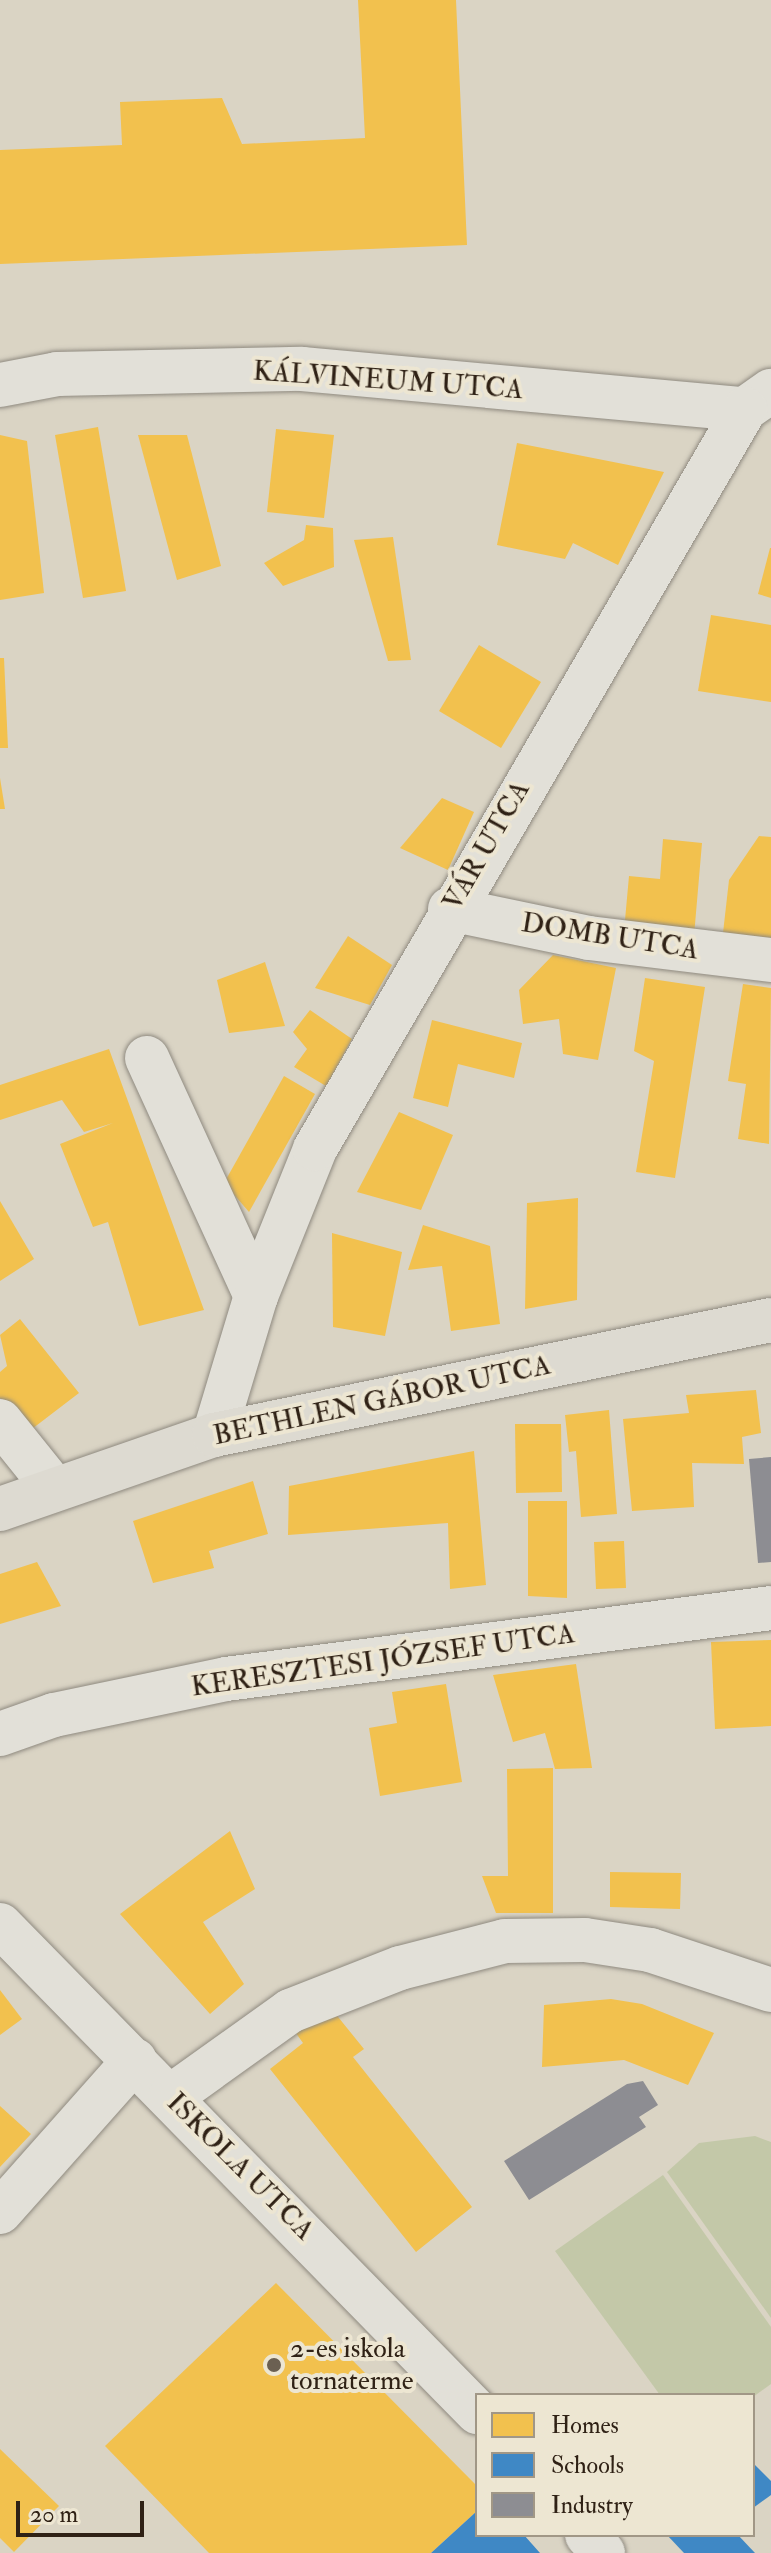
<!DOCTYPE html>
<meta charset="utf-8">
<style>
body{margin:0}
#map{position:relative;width:771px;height:2553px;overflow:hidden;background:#dad4c4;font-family:"IM FELL Double Pica",serif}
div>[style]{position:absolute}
.green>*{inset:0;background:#c3c8a8}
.homes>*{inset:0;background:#f2c14e}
.schools>*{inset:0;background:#3f88c5}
.industry>*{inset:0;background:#8d8d92}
.roads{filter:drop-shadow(0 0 2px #8f8a80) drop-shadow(0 0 2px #8f8a80)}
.minor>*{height:44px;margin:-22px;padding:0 22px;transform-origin:22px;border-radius:22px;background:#e2e0d8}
.major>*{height:44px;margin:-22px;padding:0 22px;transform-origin:22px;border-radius:22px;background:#dddad1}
.dots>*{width:22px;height:22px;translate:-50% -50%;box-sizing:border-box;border:4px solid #ede6d2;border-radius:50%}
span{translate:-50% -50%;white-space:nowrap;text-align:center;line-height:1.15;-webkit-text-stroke:8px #ede6d2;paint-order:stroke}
.street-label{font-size:28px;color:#2f2115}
.poi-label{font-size:28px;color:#2f2115}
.left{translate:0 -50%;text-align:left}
.legend{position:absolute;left:475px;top:2393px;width:280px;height:144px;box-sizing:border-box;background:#ede6d2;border:2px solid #a19786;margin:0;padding:10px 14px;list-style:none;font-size:24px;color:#2f2115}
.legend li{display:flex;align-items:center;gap:16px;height:40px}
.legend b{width:40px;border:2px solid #a19786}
.scale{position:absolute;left:16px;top:2501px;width:128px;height:36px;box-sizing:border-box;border:4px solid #2f2115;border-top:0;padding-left:10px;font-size:24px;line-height:28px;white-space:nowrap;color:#2f2115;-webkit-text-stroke:6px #ede6d2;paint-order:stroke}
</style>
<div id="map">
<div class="green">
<div style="clip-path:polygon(755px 2136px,771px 2142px,771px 2318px,667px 2172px,699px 2143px)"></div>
<div style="clip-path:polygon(663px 2175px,771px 2327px,771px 2384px,753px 2397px,660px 2395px,555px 2251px)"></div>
</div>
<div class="homes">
<div style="clip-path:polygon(358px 0,456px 0,467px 245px,0 264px,0 150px,122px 145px,120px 102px,222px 98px,242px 144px,365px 138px)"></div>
<div style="clip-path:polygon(98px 427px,126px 591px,83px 598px,55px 435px)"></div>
<div style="clip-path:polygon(276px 429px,334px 435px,324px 518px,267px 512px)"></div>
<div style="clip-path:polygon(0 435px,27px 441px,44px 593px,0 600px)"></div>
<div style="clip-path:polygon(138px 435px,187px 435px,221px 566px,177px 580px)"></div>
<div style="clip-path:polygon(517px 443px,664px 472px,618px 565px,573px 543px,565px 559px,497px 545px)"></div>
<div style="clip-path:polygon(306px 525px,333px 528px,334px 567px,283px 586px,264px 563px,304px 540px)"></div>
<div style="clip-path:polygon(393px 537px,411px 660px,388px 661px,354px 540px)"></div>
<div style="clip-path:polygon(770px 548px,771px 548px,771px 598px,758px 594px)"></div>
<div style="clip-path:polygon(711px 615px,771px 625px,771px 702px,698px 691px)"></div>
<div style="clip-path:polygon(479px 645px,541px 682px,501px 748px,439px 711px)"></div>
<div style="clip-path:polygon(0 658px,4px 658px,8px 748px,0 748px)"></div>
<div style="clip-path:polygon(0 778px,5px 809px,0 809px)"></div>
<div style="clip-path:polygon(442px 798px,474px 812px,448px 870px,400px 848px)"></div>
<div style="clip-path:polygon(759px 836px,771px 837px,771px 938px,723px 933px,729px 880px)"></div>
<div style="clip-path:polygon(663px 839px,702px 843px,694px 936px,624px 931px,629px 876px,660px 879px)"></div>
<div style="clip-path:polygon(348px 936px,392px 965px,370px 1005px,315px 988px)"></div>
<div style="clip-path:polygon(553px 955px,616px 968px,598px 1060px,563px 1054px,559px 1019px,523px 1024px,519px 990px)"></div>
<div style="clip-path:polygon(265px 962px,285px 1026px,229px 1033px,217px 980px)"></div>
<div style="clip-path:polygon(645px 978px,705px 987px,675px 1178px,636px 1172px,654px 1061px,634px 1051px)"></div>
<div style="clip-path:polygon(743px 984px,771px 988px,769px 1144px,738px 1139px,746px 1084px,728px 1081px)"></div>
<div style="clip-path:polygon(310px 1010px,352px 1039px,326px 1086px,294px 1067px,307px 1049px,293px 1032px)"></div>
<div style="clip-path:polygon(432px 1020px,522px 1043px,514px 1078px,458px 1064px,448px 1107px,413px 1098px)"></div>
<div style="clip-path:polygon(109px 1049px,204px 1310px,139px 1326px,108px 1222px,93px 1227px,60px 1144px,113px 1123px,84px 1132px,62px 1100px,0 1120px,0 1085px)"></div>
<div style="clip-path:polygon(284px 1076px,315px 1094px,249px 1212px,224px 1183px)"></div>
<div style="clip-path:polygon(399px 1112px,453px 1135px,421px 1210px,357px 1192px)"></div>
<div style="clip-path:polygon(578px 1198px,577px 1300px,525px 1309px,527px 1203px)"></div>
<div style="clip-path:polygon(0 1201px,34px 1259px,0 1281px)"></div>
<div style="clip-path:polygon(423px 1225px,490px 1246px,500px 1324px,451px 1331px,442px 1266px,408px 1270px)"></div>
<div style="clip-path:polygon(332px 1233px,402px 1252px,385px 1336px,333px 1327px)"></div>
<div style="clip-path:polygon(20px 1319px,79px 1393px,28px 1432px,0 1398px,0 1372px,7px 1366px,0 1335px)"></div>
<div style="clip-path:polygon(756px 1390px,761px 1433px,742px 1437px,744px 1464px,692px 1463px,694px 1507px,632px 1511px,623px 1419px,689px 1413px,686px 1395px)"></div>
<div style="clip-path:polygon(609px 1410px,617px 1514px,581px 1517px,576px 1451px,569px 1452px,565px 1415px)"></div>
<div style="clip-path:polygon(515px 1424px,561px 1424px,562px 1492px,516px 1493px)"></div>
<div style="clip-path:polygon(474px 1451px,486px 1585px,450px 1589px,448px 1523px,288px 1535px,289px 1486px)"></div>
<div style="clip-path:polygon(253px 1481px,268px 1534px,209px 1551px,214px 1568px,153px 1583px,133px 1521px)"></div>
<div style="clip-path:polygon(528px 1501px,567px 1501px,567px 1598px,528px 1596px)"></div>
<div style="clip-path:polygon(624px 1541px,626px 1588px,596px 1589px,594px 1542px)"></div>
<div style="clip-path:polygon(37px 1562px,61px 1606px,0 1624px,0 1574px)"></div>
<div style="clip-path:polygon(771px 1640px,771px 1726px,715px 1729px,711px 1642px)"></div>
<div style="clip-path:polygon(576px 1664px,592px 1768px,555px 1769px,545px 1733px,513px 1742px,493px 1675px)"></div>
<div style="clip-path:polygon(446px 1684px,462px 1782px,380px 1796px,369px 1728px,397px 1723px,392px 1692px)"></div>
<div style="clip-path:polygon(553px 1768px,553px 1913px,496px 1913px,482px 1876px,508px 1876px,507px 1769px)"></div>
<div style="clip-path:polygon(230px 1831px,255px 1889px,203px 1922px,244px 1984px,210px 2014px,120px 1914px)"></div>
<div style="clip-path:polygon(610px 1872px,681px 1873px,680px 1909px,610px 1907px)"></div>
<div style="clip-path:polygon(0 1990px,22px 2019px,0 2035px)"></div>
<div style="clip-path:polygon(611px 1999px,642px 2004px,714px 2033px,688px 2085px,624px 2060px,542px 2067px,544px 2005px)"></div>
<div style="clip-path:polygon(326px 2002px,364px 2049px,353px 2057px,472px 2207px,416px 2252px,270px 2069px,303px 2043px,293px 2029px)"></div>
<div style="clip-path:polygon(0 2106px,31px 2134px,0 2167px)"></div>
<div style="clip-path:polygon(276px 2283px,477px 2486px,477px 2511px,431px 2553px,209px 2553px,105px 2446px)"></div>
<div style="clip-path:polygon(0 2449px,59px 2506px,14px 2552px,0 2538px)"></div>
</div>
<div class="schools">
<div style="clip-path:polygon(753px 2463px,771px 2481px,771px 2495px,753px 2508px)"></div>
<div style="clip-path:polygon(477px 2511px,477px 2535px,524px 2535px,540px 2553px,431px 2553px)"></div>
<div style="clip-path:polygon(667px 2535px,738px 2535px,755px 2553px,684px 2553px)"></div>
</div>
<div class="industry">
<div style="clip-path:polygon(771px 1457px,771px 1562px,758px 1563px,749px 1459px)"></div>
<div style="clip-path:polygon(643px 2081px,658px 2105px,639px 2117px,646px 2127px,529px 2200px,504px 2161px,627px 2084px)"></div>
</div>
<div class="roads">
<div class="minor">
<div style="left:0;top:385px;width:58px;rotate:-10.9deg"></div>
<div style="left:57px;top:374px;width:245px;rotate:-1.2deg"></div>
<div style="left:302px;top:369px;width:445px;rotate:5.2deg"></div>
<div style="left:745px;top:409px;width:32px;rotate:-35deg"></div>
<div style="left:450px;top:909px;width:142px;rotate:11.8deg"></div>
<div style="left:589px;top:938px;width:183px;rotate:6.9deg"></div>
<div style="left:147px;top:1058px;width:262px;rotate:65.4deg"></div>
<div style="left:0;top:1421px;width:85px;rotate:51.2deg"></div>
<div style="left:214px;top:1435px;width:145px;rotate:-73.2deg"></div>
<div style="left:256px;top:1296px;width:158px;rotate:-68.1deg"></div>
<div style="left:315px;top:1149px;width:856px;rotate:-59.84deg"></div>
<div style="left:0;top:1734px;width:57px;rotate:-19.4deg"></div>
<div style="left:54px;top:1715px;width:176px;rotate:-11.8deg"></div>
<div style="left:226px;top:1679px;width:550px;rotate:-7.42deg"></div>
<div style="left:0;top:1925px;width:682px;rotate:45.59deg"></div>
<div style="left:170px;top:2097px;width:148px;rotate:-35.6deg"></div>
<div style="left:290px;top:2011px;width:118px;rotate:-21.4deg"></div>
<div style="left:400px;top:1968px;width:108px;rotate:-14.4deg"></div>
<div style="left:505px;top:1941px;width:80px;rotate:-0.7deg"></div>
<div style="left:585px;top:1940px;width:66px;rotate:8.7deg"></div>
<div style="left:650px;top:1950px;width:127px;rotate:18.3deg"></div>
<div style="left:0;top:2212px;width:203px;rotate:-48.4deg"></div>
<div style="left:587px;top:2535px;width:24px;rotate:48deg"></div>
</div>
<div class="major">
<div style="left:0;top:1509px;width:226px;rotate:-19.1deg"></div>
<div style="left:214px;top:1435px;width:569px;rotate:-11.67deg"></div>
</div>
</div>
<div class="dots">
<div style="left:274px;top:2365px;background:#6b6052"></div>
</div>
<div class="street-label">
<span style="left:388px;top:381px;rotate:4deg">KÁLVINEUM UTCA</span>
<span style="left:487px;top:846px;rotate:-60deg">VÁR UTCA</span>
<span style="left:610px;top:937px;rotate:9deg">DOMB UTCA</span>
<span style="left:382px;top:1401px;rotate:-12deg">BETHLEN GÁBOR UTCA</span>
<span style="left:383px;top:1661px;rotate:-8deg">KERESZTESI JÓZSEF UTCA</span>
<span style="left:240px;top:2167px;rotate:45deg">ISKOLA UTCA</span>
</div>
<div class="poi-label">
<span class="left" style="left:290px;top:2365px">2-es iskola<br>tornaterme</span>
</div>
<ul class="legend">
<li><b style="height:22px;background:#f2c14e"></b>Homes</li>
<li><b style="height:22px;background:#3f88c5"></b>Schools</li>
<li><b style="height:22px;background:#8d8d92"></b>Industry</li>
</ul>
<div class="scale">20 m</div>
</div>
